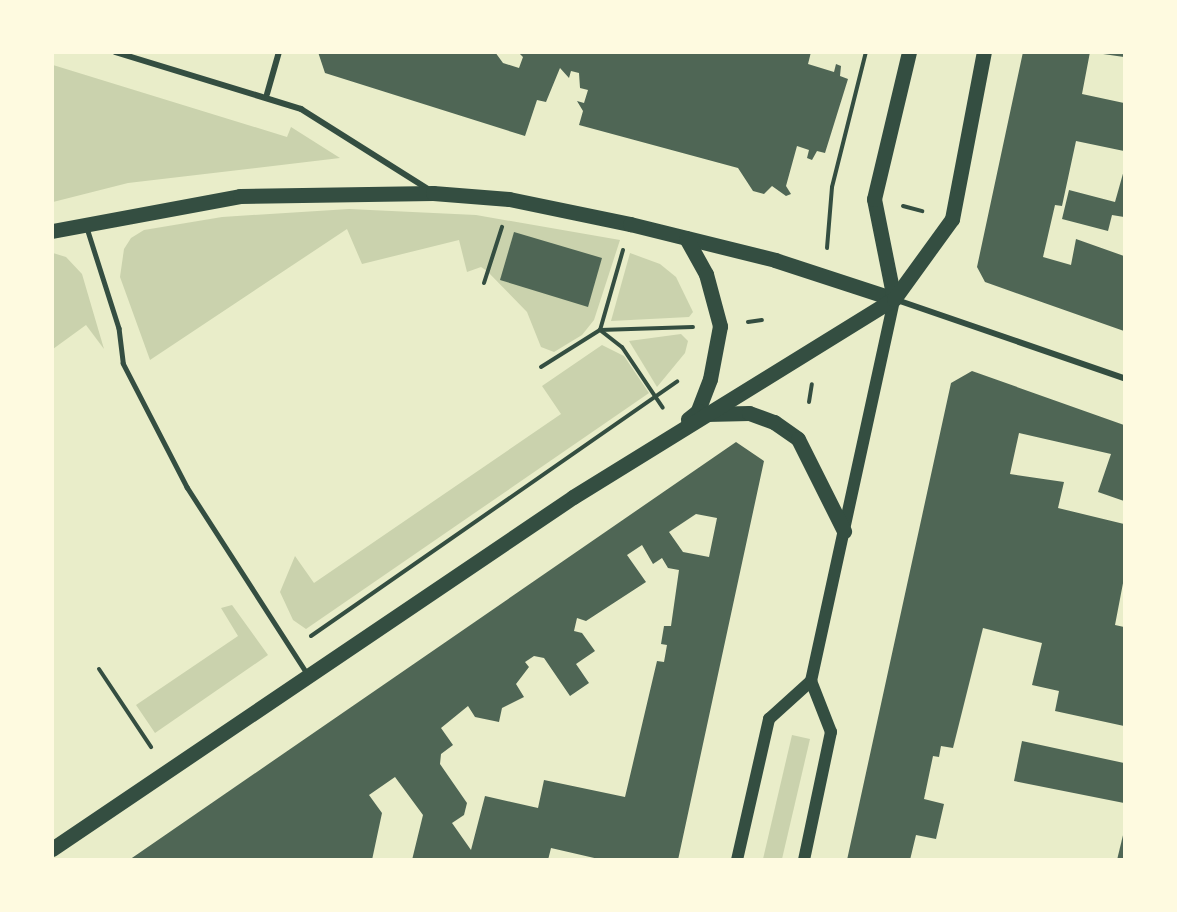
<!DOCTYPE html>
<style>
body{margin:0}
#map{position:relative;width:1177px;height:912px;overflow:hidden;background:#e9edc9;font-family:"Fira Sans Condensed",sans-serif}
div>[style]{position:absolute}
.green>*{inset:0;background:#cad2ad}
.building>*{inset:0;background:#4f6655}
.path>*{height:4px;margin:-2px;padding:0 2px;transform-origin:2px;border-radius:2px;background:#344e41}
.service>*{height:4.5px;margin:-2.25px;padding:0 2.25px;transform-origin:2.25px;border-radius:2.25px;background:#344e41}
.minor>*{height:6px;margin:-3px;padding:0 3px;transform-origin:3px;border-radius:3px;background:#344e41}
.secondary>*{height:12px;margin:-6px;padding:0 6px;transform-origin:6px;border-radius:6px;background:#344e41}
.primary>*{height:15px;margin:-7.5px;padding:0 7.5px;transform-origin:7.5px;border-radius:7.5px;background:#344e41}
span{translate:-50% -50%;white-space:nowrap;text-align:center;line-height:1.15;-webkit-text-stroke:5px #fefae0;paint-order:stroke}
.frame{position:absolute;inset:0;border:54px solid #fefae0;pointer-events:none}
</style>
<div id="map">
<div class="green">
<div style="clip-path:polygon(53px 65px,287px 137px,291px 127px,340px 158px,128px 183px,53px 202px)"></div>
<div style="clip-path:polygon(349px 209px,476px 215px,620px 240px,594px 320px,582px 335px,554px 352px,541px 347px,527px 312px,487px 271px,481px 267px,467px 272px,459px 240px,362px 264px,347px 229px,150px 360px,120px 277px,124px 249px,131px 238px,144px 230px,222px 217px)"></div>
<div style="clip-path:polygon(53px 253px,66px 257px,82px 274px,104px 349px,86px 325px,53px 349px)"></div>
<div style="clip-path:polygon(630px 253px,660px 264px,676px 277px,693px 312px,689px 317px,611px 321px)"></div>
<div style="clip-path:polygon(681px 334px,688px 341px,685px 353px,657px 387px,629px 341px)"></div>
<div style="clip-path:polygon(602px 345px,624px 356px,649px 393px,306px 629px,293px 620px,280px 592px,295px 556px,314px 583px,561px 414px,542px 386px)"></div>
<div style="clip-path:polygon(232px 605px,268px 655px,155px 733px,136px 705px,238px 636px,221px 608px)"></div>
<div style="clip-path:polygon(792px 735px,810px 739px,782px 859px,763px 859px)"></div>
</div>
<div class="building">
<div style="clip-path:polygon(318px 52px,495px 52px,503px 63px,519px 68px,523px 57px,518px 52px,811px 52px,808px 64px,834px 72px,836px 64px,841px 66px,840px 76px,848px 79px,825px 153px,817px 151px,812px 160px,807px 158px,809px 150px,797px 146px,786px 186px,791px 194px,786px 196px,772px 186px,764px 194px,753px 191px,738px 168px,579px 125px,583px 111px,577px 101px,584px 103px,588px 90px,580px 88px,579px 73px,571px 71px,569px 78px,560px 68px,546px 102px,537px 100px,525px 136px,325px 73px)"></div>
<div style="clip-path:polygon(1023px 52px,1090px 52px,1082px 94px,1124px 103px,1124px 151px,1076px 141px,1062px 206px,1055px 205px,1043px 257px,1071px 265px,1076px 239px,1124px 256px,1124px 331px,985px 282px,977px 267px)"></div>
<div style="clip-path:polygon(1103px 52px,1124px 52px,1124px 57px,1103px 54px)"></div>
<div style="clip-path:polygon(1124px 170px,1124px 217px,1112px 215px,1108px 231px,1062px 219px,1069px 190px,1115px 202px)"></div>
<div style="clip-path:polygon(514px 232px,602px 258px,588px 307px,500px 280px)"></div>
<div style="clip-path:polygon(972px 371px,1124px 425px,1124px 501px,1098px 492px,1111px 454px,1019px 433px,1010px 474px,1064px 482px,1058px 508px,1124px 524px,1124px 578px,1115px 625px,1124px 627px,1124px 726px,1055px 711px,1059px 691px,1032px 685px,1042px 643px,983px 628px,953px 748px,941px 746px,939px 757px,933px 756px,924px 799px,944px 804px,936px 839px,916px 835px,910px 860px,847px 860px,951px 383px)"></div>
<div style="clip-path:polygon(evenodd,736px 442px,764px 461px,678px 860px,603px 860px,551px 848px,548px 860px,412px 860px,423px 815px,395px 777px,369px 795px,382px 813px,372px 860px,129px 860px,736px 442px,696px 514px,717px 518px,709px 557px,683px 552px,669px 532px,696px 514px,736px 442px,642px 545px,653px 564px,662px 558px,668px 568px,679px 570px,671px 626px,664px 626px,661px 644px,667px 645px,664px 662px,657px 661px,625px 797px,544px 780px,538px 808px,485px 796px,471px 850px,452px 823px,464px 815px,467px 803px,440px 764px,441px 754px,453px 745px,441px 728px,468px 706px,475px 717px,499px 722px,502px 708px,524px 697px,516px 684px,529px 667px,525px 662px,534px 656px,544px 658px,570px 696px,589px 683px,576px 664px,595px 651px,582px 633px,574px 631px,577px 618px,586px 621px,646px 582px,627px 555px,642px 545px)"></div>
<div style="clip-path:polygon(1022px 741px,1124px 763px,1124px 803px,1014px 781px)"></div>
<div style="clip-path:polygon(1124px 831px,1124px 860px,1117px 860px)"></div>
</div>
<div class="path">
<div style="left:903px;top:206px;width:20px;rotate:15deg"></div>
<div style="left:827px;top:248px;width:61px;rotate:-85.3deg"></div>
<div style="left:832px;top:187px;width:139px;rotate:-75.9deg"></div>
<div style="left:623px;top:250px;width:83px;rotate:106deg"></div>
<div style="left:600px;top:330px;width:28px;rotate:38deg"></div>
<div style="left:622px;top:347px;width:73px;rotate:56.1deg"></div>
<div style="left:484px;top:283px;width:59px;rotate:-72.2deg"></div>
<div style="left:748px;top:322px;width:14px;rotate:-8deg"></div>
<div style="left:541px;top:367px;width:70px;rotate:-32.1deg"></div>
<div style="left:600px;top:330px;width:93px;rotate:-1.8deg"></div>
<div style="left:809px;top:402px;width:18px;rotate:-81deg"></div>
<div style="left:311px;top:636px;width:446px;rotate:-34.8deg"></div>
<div style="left:99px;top:669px;width:94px;rotate:56.3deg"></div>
</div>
<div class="service">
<div style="left:87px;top:228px;width:105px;rotate:72.3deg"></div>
<div style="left:119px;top:328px;width:35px;rotate:83deg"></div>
<div style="left:123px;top:363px;width:140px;rotate:62.7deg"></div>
<div style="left:187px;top:487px;width:221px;rotate:57.2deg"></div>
</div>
<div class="minor">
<div style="left:115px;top:52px;width:195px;rotate:17deg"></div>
<div style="left:301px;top:109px;width:150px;rotate:32.2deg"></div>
<div style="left:267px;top:94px;width:44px;rotate:-74.1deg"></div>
<div style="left:894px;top:299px;width:243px;rotate:19deg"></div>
</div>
<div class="secondary">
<div style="left:737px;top:860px;width:145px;rotate:-77.2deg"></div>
<div style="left:769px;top:719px;width:57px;rotate:-42.1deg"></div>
<div style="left:811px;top:681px;width:391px;rotate:-77.7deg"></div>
<div style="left:804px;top:860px;width:131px;rotate:-78.1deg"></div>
<div style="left:831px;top:732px;width:55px;rotate:-111.4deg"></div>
</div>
<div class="primary">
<div style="left:52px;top:231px;width:191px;rotate:-10.5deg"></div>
<div style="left:240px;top:196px;width:193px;rotate:-0.9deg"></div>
<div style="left:433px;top:193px;width:76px;rotate:4.5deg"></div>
<div style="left:509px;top:199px;width:124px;rotate:11.7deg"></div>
<div style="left:630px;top:224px;width:149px;rotate:13.9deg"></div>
<div style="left:775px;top:260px;width:125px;rotate:18.1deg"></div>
<div style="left:686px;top:238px;width:41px;rotate:60.9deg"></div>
<div style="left:706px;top:274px;width:54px;rotate:74.9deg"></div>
<div style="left:720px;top:326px;width:54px;rotate:100.7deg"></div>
<div style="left:710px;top:379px;width:34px;rotate:111deg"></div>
<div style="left:698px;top:411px;width:13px;rotate:141deg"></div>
<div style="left:894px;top:299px;width:102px;rotate:-101.3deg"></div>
<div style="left:874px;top:199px;width:151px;rotate:-76.6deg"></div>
<div style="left:706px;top:414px;width:43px;rotate:-1.3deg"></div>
<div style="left:749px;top:413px;width:27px;rotate:20deg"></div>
<div style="left:774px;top:422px;width:29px;rotate:35deg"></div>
<div style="left:798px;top:439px;width:103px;rotate:63.4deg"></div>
<div style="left:52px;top:849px;width:629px;rotate:-34.04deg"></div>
<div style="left:573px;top:497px;width:377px;rotate:-31.7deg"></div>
<div style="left:894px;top:299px;width:99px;rotate:-54.1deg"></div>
<div style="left:952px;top:219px;width:170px;rotate:-79.2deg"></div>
</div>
<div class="frame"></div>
</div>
